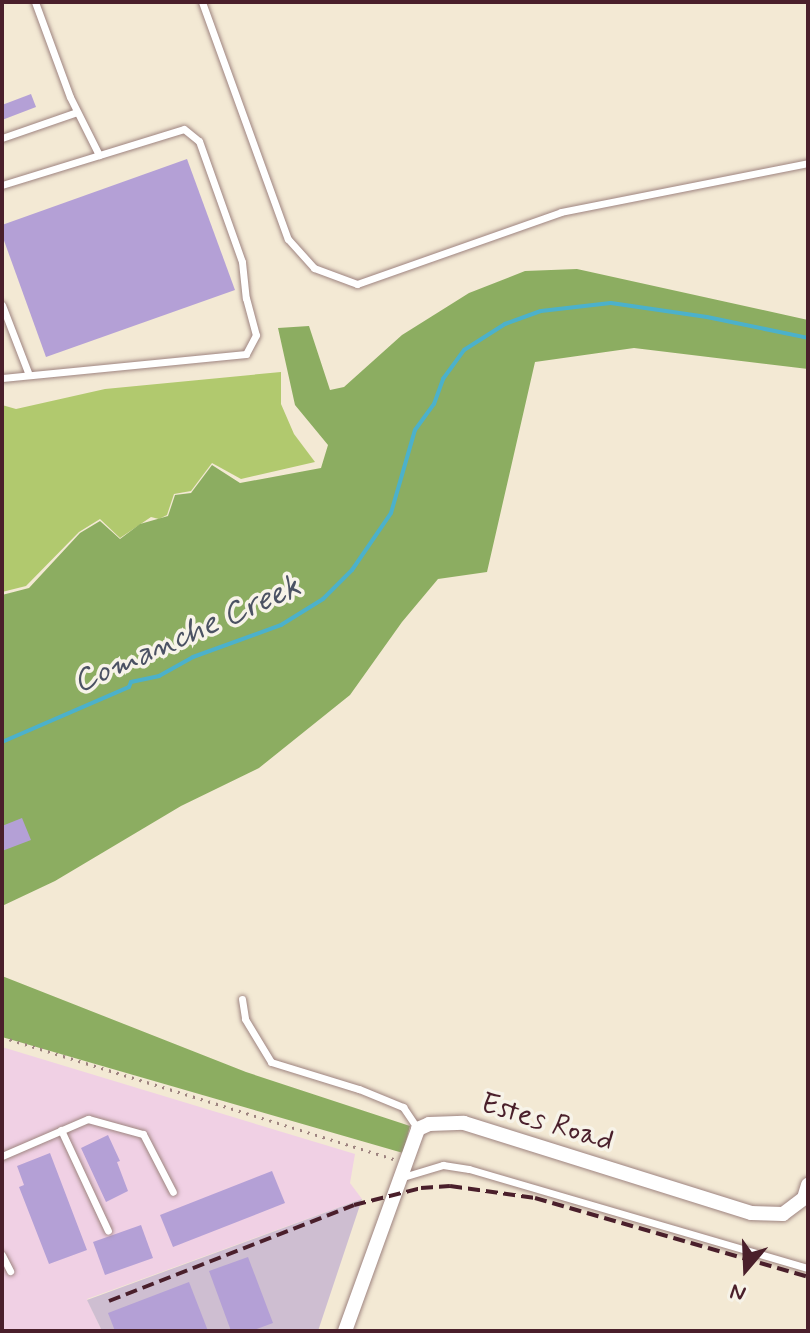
<!DOCTYPE html>
<style>
body{margin:0}
#map{position:relative;width:810px;height:1333px;overflow:hidden;background:#f3e9d4;font-family:Mynerve,sans-serif}
div>[style]{position:absolute}
.built>*{inset:0;background:#f0d0e4}
.industrial>*{inset:0;background:#cebed1}
.green>*{inset:0;background:#b1c96e}
.forest>*{inset:0;background:#8cad61}
.stream>*{height:4px;margin:-2px;padding:0 2px;transform-origin:2px;border-radius:2px;background:#4cb1cb}
.building>*{inset:0;background:#b4a0d6}
.path>*{height:3px;margin-top:-1.5px;transform-origin:0;background:repeating-linear-gradient(90deg,#9e8480 0 2px,transparent 0 8px)}
.roads{filter:drop-shadow(0 0 2px #9e8480) drop-shadow(0 0 2px #9e8480)}
.service>*{height:7px;margin:-3.5px;padding:0 3.5px;transform-origin:3.5px;border-radius:3.5px;background:#fff}
.minor>*{height:14px;margin:-7px;padding:0 7px;transform-origin:7px;border-radius:7px;background:#fff}
.rail>*{height:4px;margin-top:-2px;transform-origin:0;background:repeating-linear-gradient(90deg,#4a1f2b 0 12px,transparent 0 18px)}
span{translate:-50% -50%;white-space:nowrap;text-align:center;line-height:1.15;-webkit-text-stroke:7px #f7f3e8;paint-order:stroke}
.street-label{font-size:30px;color:#4a1f2b}
.water-label{font-size:32px;color:#4b5263;font-style:italic}
.frame{position:absolute;inset:0;border:4px solid #4a1f2b;pointer-events:none}
.north{position:absolute;left:706px;top:1229px;width:80px;height:80px;-webkit-text-stroke:6px #f7f3e8;paint-order:stroke;rotate:199deg;font-size:22px;font-weight:700;line-height:32px;text-align:center;color:#4a1f2b}
.north::after{content:'';display:block;margin:auto;width:28px;height:36px;background:#4a1f2b;clip-path:polygon(50% 0,100% 100%,50% 72%,0 100%)}
</style>
<div id="map">
<div class="built">
<div style="clip-path:polygon(2px 1047px,355px 1154px,350px 1183px,362px 1199px,87px 1299px,102px 1331px,2px 1331px)"></div>
</div>
<div class="industrial">
<div style="clip-path:polygon(362px 1199px,318px 1331px,102px 1331px,87px 1300px)"></div>
</div>
<div class="green">
<div style="clip-path:polygon(281px 372px,281px 404px,294px 434px,315px 462px,241px 479px,212px 463px,191px 491px,174px 494px,167px 515px,159px 519px,151px 517px,120px 538px,100px 519px,79px 532px,26px 586px,2px 592px,2px 405px,16px 409px,105px 389px)"></div>
</div>
<div class="forest">
<div style="clip-path:polygon(577px 269px,808px 320px,808px 369px,634px 348px,535px 362px,487px 572px,438px 579px,402px 622px,350px 695px,259px 768px,181px 806px,55px 881px,2px 906px,2px 595px,29px 588px,80px 533px,100px 521px,120px 539px,140px 524px,168px 516px,175px 495px,191px 493px,212px 465px,240px 483px,321px 468px,328px 445px,295px 405px,278px 328px,309px 326px,330px 390px,344px 387px,402px 335px,469px 293px,525px 271px)"></div>
<div style="clip-path:polygon(2px 976px,246px 1072px,410px 1126px,403px 1153px,2px 1037px)"></div>
</div>
<div class="stream">
<div style="left:2px;top:742px;width:138px;rotate:-23.4deg"></div>
<div style="left:129px;top:687px;width:5px;rotate:-68deg"></div>
<div style="left:131px;top:682px;width:29px;rotate:-12deg"></div>
<div style="left:159px;top:676px;width:39px;rotate:-29deg"></div>
<div style="left:193px;top:657px;width:94px;rotate:-20deg"></div>
<div style="left:281px;top:625px;width:49px;rotate:-31.8deg"></div>
<div style="left:323px;top:599px;width:41px;rotate:-45deg"></div>
<div style="left:352px;top:570px;width:69px;rotate:-55.6deg"></div>
<div style="left:391px;top:513px;width:86px;rotate:-73.9deg"></div>
<div style="left:415px;top:430px;width:32px;rotate:-54deg"></div>
<div style="left:434px;top:404px;width:27px;rotate:-70deg"></div>
<div style="left:443px;top:379px;width:36px;rotate:-54deg"></div>
<div style="left:464px;top:350px;width:49px;rotate:-32.4deg"></div>
<div style="left:505px;top:324px;width:38px;rotate:-20deg"></div>
<div style="left:541px;top:311px;width:70px;rotate:-6.5deg"></div>
<div style="left:611px;top:303px;width:97px;rotate:8.3deg"></div>
<div style="left:707px;top:317px;width:103px;rotate:11.7deg"></div>
</div>
<div class="building">
<div style="clip-path:polygon(31px 94px,36px 107px,2px 120px,2px 105px)"></div>
<div style="clip-path:polygon(187px 159px,235px 290px,46px 357px,2px 235px,2px 225px)"></div>
<div style="clip-path:polygon(22px 818px,31px 840px,2px 851px,2px 826px)"></div>
<div style="clip-path:polygon(108px 1135px,120px 1161px,117px 1162px,128px 1191px,106px 1202px,81px 1148px)"></div>
<div style="clip-path:polygon(50px 1153px,87px 1250px,49px 1264px,19px 1187px,24px 1185px,17px 1166px)"></div>
<div style="clip-path:polygon(272px 1171px,285px 1203px,173px 1247px,160px 1215px)"></div>
<div style="clip-path:polygon(141px 1225px,153px 1258px,105px 1275px,93px 1242px)"></div>
<div style="clip-path:polygon(248px 1257px,273px 1323px,251px 1331px,231px 1331px,209px 1271px)"></div>
<div style="clip-path:polygon(189px 1282px,208px 1331px,115px 1331px,108px 1313px)"></div>
</div>
<div class="path">
<div style="left:2px;top:1037px;width:411px;rotate:17.3deg"></div>
</div>
<div class="roads">
<div class="service">
<div style="left:35px;top:2px;width:101px;rotate:69.8deg"></div>
<div style="left:70px;top:97px;width:65px;rotate:63.4deg"></div>
<div style="left:202px;top:2px;width:252px;rotate:70.1deg"></div>
<div style="left:288px;top:239px;width:39px;rotate:48deg"></div>
<div style="left:314px;top:268px;width:46px;rotate:20.4deg"></div>
<div style="left:357px;top:284px;width:216px;rotate:-19.4deg"></div>
<div style="left:561px;top:212px;width:252px;rotate:-11.2deg"></div>
<div style="left:2px;top:138px;width:79px;rotate:-19.1deg"></div>
<div style="left:2px;top:185px;width:190px;rotate:-17.1deg"></div>
<div style="left:184px;top:129px;width:19px;rotate:39deg"></div>
<div style="left:199px;top:141px;width:128px;rotate:70.4deg"></div>
<div style="left:242px;top:262px;width:36px;rotate:84deg"></div>
<div style="left:246px;top:298px;width:38px;rotate:75deg"></div>
<div style="left:256px;top:335px;width:21px;rotate:118deg"></div>
<div style="left:246px;top:354px;width:245px;rotate:174.4deg"></div>
<div style="left:2px;top:305px;width:75px;rotate:68.9deg"></div>
<div style="left:242px;top:999px;width:20px;rotate:81deg"></div>
<div style="left:245px;top:1019px;width:50px;rotate:58.8deg"></div>
<div style="left:271px;top:1062px;width:92px;rotate:17.1deg"></div>
<div style="left:359px;top:1089px;width:48px;rotate:22.2deg"></div>
<div style="left:403px;top:1107px;width:27px;rotate:56deg"></div>
<div style="left:61px;top:1130px;width:111px;rotate:65deg"></div>
<div style="left:2px;top:1156px;width:94px;rotate:-23.3deg"></div>
<div style="left:88px;top:1119px;width:57px;rotate:15.3deg"></div>
<div style="left:143px;top:1134px;width:65px;rotate:62.7deg"></div>
<div style="left:403px;top:1177px;width:42px;rotate:-16.7deg"></div>
<div style="left:443px;top:1165px;width:26px;rotate:9deg"></div>
<div style="left:469px;top:1169px;width:353px;rotate:16.3deg"></div>
<div style="left:2px;top:1255px;width:18px;rotate:63deg"></div>
</div>
<div class="minor">
<div style="left:345px;top:1331px;width:215px;rotate:-70.1deg"></div>
<div style="left:418px;top:1129px;width:12px;rotate:-24deg"></div>
<div style="left:429px;top:1124px;width:35px;rotate:-2deg"></div>
<div style="left:464px;top:1123px;width:301px;rotate:17.4deg"></div>
<div style="left:751px;top:1213px;width:32px;rotate:2deg"></div>
<div style="left:783px;top:1214px;width:26px;rotate:-37deg"></div>
<div style="left:804px;top:1198px;width:14px;rotate:-73deg"></div>
</div>
</div>
<div class="rail">
<div style="left:109px;top:1301px;width:263px;rotate:-21.4deg"></div>
<div style="left:354px;top:1205px;width:69px;rotate:-14.2deg"></div>
<div style="left:421px;top:1188px;width:29px;rotate:-4deg"></div>
<div style="left:450px;top:1186px;width:86px;rotate:8deg"></div>
<div style="left:535px;top:1198px;width:284px;rotate:16.1deg"></div>
</div>
<div class="street-label">
<span style="left:547px;top:1123px;rotate:17deg">Estes Road</span>
</div>
<div class="water-label">
<span style="left:187px;top:635px;rotate:-24deg">Comanche Creek</span>
</div>
<div class="frame"></div>
<div class="north">N</div>
</div>
